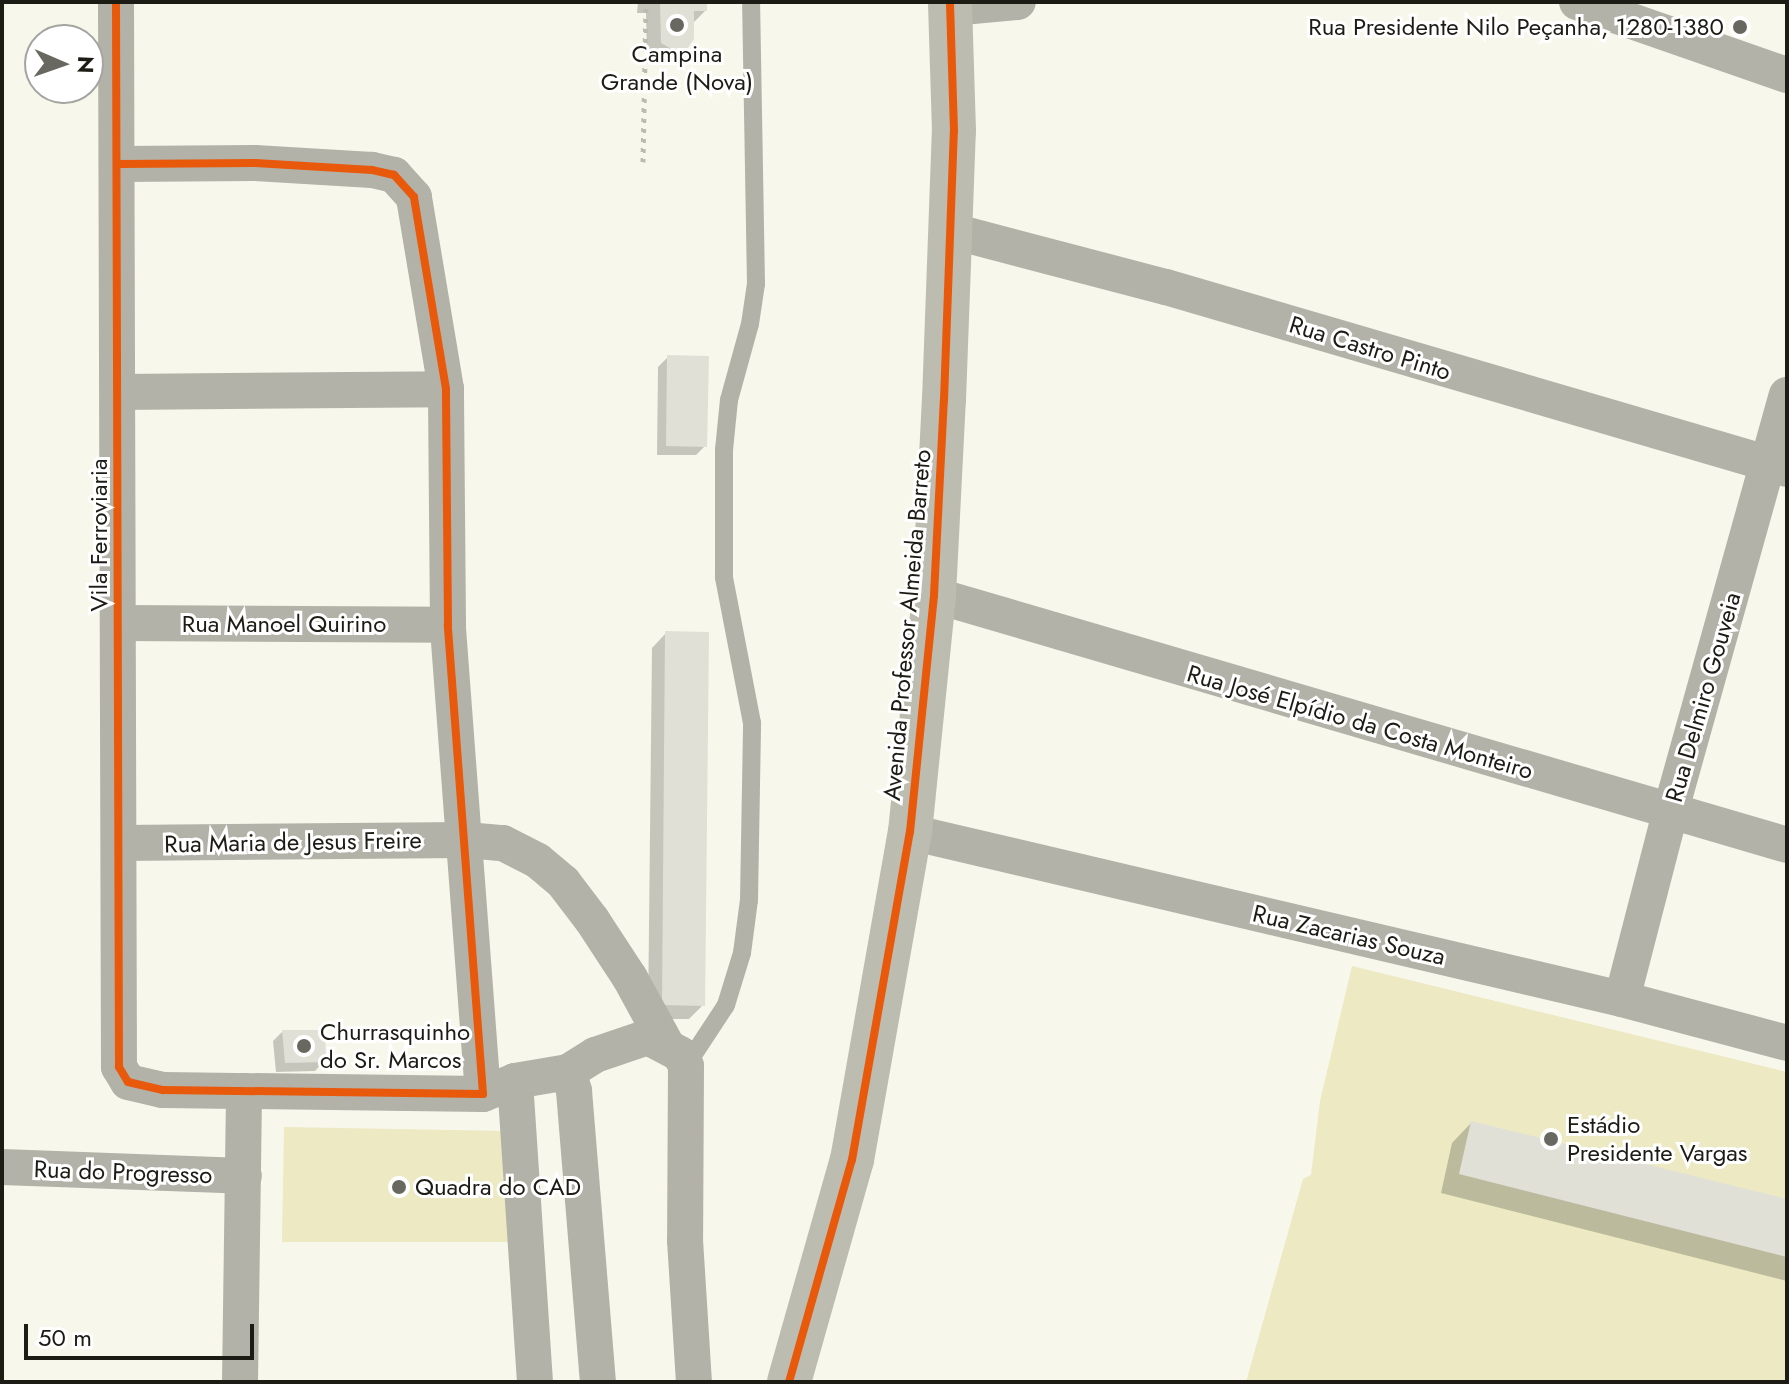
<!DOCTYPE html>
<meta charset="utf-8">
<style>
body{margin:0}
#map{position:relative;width:1789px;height:1384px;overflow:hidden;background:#f8f7ec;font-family:Jost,sans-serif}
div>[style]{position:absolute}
.green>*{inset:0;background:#ece9c3}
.shadow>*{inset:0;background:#0003}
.building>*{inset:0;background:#e0e0d7}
.path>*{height:5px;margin-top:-2.5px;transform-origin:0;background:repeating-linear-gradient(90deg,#bcbbb0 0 4px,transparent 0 10px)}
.lane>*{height:18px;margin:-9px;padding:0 9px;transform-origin:9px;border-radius:9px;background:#b3b2a8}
.street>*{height:36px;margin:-18px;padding:0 18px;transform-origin:18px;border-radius:18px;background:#b3b2a8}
.secondary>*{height:44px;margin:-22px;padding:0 22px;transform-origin:22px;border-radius:22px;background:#bcbcb0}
.cycleway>*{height:8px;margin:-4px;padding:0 4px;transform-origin:4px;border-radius:4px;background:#e8590c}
.dots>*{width:22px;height:22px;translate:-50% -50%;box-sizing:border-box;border:4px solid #fff;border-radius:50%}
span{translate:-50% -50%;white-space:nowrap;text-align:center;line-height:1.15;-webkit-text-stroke:6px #fff;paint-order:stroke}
.poi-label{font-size:24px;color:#1c1b14}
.right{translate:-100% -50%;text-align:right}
.left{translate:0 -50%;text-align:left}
.street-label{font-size:24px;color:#1c1b14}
.frame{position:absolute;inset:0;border:4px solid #1c1b14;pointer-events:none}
.north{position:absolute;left:24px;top:24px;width:80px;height:80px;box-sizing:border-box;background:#fff;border:2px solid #a4a4a1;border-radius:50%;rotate:92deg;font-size:22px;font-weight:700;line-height:32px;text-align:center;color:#1c1b14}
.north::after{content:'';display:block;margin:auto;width:28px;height:36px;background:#696860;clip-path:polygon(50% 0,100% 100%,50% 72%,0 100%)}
.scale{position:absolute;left:24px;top:1324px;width:230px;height:36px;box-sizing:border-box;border:4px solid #1c1b14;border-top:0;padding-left:10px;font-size:24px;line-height:28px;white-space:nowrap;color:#1c1b14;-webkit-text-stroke:6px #fff;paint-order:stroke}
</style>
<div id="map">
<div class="green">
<div style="clip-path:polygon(1352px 966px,1787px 1072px,1787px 1382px,1246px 1382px,1303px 1179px,1311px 1175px,1320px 1101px)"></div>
<div style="clip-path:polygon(284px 1127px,512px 1131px,519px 1242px,282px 1242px)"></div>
</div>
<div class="shadow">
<div style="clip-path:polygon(638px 2px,705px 2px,705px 11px,692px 24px,687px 47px,672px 62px,659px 64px,647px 58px,646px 13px,637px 13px)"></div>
<div style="clip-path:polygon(668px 357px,705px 446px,696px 455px,657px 455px,658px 367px)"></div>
<div style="clip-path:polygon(666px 633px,703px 1005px,689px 1019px,648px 1019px,652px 648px)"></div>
<div style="clip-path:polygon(282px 1032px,324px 1061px,315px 1071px,276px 1072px,273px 1041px)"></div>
<div style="clip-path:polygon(1471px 1123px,1787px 1201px,1787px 1281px,1441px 1193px,1452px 1143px)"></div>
</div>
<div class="building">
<div style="clip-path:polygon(660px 2px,707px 2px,707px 11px,694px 11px,694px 39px,688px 48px,675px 51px,661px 43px)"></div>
<div style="clip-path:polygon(667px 355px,709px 356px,707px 447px,666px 446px)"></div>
<div style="clip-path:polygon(665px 631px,709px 632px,705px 1006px,662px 1005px)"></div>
<div style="clip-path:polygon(282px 1030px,325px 1030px,326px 1062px,285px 1063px)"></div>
<div style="clip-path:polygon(1471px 1121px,1787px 1199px,1787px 1257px,1459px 1174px)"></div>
</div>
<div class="path">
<div style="left:643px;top:162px;width:160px;rotate:-88.9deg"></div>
</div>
<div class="lane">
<div style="left:686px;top:1066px;width:73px;rotate:-56.7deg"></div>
<div style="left:726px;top:1005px;width:54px;rotate:-72.9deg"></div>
<div style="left:742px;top:953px;width:53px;rotate:-82.5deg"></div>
<div style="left:749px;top:900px;width:177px;rotate:-89deg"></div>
<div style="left:752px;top:723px;width:149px;rotate:-100.9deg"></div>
<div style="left:724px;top:577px;width:127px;rotate:-90deg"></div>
<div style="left:724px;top:450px;width:50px;rotate:-84.3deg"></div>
<div style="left:729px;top:400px;width:79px;rotate:-74.6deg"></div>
<div style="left:750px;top:324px;width:40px;rotate:-81.5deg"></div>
<div style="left:756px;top:284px;width:282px;rotate:-91deg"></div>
</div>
<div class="street">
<div style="left:116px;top:2px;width:1065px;rotate:89.84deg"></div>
<div style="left:119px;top:1067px;width:17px;rotate:59deg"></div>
<div style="left:128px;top:1082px;width:36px;rotate:13deg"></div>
<div style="left:163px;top:1090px;width:320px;rotate:0.7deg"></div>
<div style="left:483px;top:1094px;width:470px;rotate:-94.3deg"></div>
<div style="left:448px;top:625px;width:236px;rotate:-90.5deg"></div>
<div style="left:446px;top:389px;width:195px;rotate:-99.5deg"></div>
<div style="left:414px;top:197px;width:30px;rotate:-132deg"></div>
<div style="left:394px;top:175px;width:23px;rotate:-167deg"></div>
<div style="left:372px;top:170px;width:117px;rotate:-176.6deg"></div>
<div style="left:255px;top:163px;width:136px;rotate:179.6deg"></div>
<div style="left:1577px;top:2px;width:222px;rotate:19.2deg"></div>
<div style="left:951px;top:8px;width:67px;rotate:-5.1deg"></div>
<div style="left:952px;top:231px;width:221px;rotate:14.7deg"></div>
<div style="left:1166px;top:287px;width:647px;rotate:16.33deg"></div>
<div style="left:119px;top:392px;width:327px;rotate:-0.5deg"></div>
<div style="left:934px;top:595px;width:889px;rotate:16.33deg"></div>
<div style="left:120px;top:623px;width:328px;rotate:0.3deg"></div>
<div style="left:910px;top:832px;width:731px;rotate:13.2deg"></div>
<div style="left:1622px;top:999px;width:171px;rotate:14.9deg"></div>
<div style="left:120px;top:843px;width:346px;rotate:-0.5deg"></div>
<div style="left:466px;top:840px;width:37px;rotate:5deg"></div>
<div style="left:503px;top:843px;width:39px;rotate:27deg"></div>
<div style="left:538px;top:861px;width:33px;rotate:40deg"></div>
<div style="left:563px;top:882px;width:48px;rotate:52.7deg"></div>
<div style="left:592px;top:920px;width:69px;rotate:56.8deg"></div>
<div style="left:630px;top:978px;width:75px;rotate:61.4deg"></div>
<div style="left:1622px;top:999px;width:192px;rotate:-75.5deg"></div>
<div style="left:1670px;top:813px;width:434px;rotate:-74.4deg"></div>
<div style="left:568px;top:1072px;width:32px;rotate:-32deg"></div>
<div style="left:595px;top:1055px;width:56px;rotate:-18.8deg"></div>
<div style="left:648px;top:1037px;width:36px;rotate:28deg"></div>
<div style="left:680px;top:1054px;width:13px;rotate:63deg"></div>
<div style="left:686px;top:1066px;width:174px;rotate:90.3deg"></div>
<div style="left:685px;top:1240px;width:142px;rotate:86.4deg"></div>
<div style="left:515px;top:1081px;width:302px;rotate:86.2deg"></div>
<div style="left:483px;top:1094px;width:35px;rotate:-22deg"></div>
<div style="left:515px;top:1081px;width:54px;rotate:-9.6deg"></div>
<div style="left:568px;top:1072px;width:20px;rotate:72deg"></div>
<div style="left:574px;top:1091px;width:292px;rotate:85.3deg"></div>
<div style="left:2px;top:1167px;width:242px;rotate:2.1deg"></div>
<div style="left:240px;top:1382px;width:291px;rotate:-89.2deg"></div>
</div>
<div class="secondary">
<div style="left:789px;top:1382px;width:231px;rotate:-74.2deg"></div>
<div style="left:852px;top:1160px;width:333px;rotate:-80deg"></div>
<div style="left:910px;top:832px;width:238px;rotate:-84.2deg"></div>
<div style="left:934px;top:595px;width:195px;rotate:-87.1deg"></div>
<div style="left:944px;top:400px;width:269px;rotate:-87.9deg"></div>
<div style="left:954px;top:131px;width:129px;rotate:-91.8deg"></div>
</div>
<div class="cycleway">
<div style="left:116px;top:2px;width:1065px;rotate:89.84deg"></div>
<div style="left:119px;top:1067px;width:17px;rotate:59deg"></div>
<div style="left:128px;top:1082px;width:36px;rotate:13deg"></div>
<div style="left:163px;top:1090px;width:320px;rotate:0.7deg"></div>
<div style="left:483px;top:1094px;width:470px;rotate:-94.3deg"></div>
<div style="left:448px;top:625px;width:236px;rotate:-90.5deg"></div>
<div style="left:446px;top:389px;width:195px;rotate:-99.5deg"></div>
<div style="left:414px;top:197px;width:30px;rotate:-132deg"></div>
<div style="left:394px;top:175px;width:23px;rotate:-167deg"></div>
<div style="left:372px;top:170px;width:117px;rotate:-176.6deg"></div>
<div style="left:255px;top:163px;width:136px;rotate:179.6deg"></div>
<div style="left:789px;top:1382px;width:231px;rotate:-74.2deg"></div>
<div style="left:852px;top:1160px;width:333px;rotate:-80deg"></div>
<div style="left:910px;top:832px;width:238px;rotate:-84.2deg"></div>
<div style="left:934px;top:595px;width:195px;rotate:-87.1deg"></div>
<div style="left:944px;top:400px;width:269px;rotate:-87.9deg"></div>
<div style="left:954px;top:131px;width:129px;rotate:-91.8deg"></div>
</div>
<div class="dots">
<div style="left:677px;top:25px;background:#696860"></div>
<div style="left:1740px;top:27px;background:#696860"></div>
<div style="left:304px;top:1046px;background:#696860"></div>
<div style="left:1551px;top:1139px;background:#696860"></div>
<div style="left:399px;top:1187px;background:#696860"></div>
</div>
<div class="poi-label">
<span class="right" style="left:1724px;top:27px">Rua Presidente Nilo Peçanha, 1280-1380</span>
<span style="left:677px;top:68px">Campina<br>Grande (Nova)</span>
<span class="left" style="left:320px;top:1046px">Churrasquinho<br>do Sr. Marcos</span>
<span class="left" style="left:1567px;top:1139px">Estádio<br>Presidente Vargas</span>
<span class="left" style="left:415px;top:1187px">Quadra do CAD</span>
</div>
<div class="street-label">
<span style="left:1370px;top:348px;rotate:17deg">Rua Castro Pinto</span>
<span style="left:99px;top:535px;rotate:-90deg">Vila Ferroviaria</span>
<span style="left:284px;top:624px">Rua Manoel Quirino</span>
<span style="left:907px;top:625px;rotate:-85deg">Avenida Professor Almeida Barreto</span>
<span style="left:1703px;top:697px;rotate:-74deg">Rua Delmiro Gouveia</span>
<span style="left:1360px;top:722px;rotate:16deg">Rua José Elpídio da Costa Monteiro</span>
<span style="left:293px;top:842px;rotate:-1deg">Rua Maria de Jesus Freire</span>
<span style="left:1349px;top:935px;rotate:13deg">Rua Zacarias Souza</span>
<span style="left:123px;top:1172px;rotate:2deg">Rua do Progresso</span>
</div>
<div class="frame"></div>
<div class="north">N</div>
<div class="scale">50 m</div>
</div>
